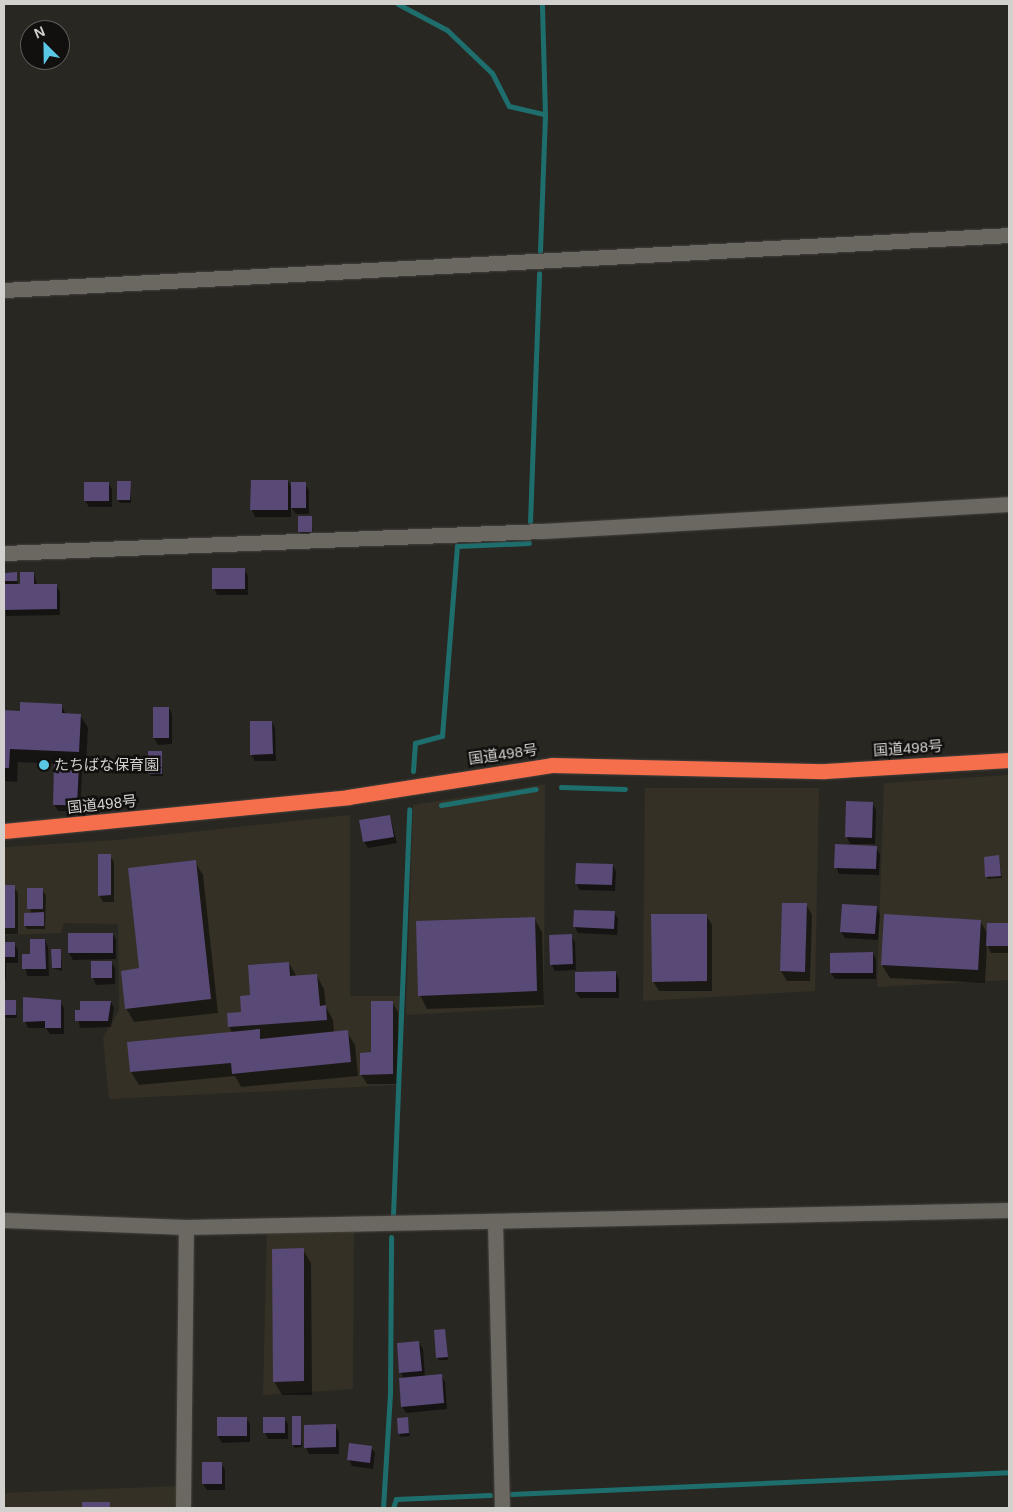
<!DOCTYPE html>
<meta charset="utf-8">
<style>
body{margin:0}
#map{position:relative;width:1013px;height:1512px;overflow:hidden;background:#292722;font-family:Arial,"Noto Sans JP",sans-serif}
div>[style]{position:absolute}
.built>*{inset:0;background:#343025}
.shadow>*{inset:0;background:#0007}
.stream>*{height:5px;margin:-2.5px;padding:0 2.5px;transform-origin:2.5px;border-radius:2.5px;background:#1e6e6e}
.building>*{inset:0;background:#584976}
.roads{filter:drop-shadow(0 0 1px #44423e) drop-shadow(0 0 1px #44423e)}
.minor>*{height:15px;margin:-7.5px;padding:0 7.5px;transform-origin:7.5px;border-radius:7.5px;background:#6a6861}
.highway>*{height:15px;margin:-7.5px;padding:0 7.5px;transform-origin:7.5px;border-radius:7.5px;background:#f56f4c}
.dots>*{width:14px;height:14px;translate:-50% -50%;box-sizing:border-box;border:2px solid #11100e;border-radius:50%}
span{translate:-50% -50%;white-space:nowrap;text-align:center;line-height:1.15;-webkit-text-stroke:5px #11100e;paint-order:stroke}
.street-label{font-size:15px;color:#d3d1ce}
.poi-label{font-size:15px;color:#d3d1ce}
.left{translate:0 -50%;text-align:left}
.frame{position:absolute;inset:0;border:5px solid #d3d1ce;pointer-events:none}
.north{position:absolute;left:20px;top:20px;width:50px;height:50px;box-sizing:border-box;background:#11100e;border:1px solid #5f5d5b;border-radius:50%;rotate:337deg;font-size:14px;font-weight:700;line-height:20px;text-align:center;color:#d3d1ce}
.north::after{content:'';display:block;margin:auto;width:18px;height:22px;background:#5ac8e5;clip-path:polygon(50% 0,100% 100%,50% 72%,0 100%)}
</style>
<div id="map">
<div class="built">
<div style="clip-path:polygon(1009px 775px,1009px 980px,877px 987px,884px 783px)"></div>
<div style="clip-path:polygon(545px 784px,544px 1007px,406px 1015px,413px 805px)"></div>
<div style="clip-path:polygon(645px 788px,819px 788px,815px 991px,643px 1001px)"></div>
<div style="clip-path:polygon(350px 815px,350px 996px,400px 996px,397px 1085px,109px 1099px,103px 1038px,119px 1010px,118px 924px,64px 923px,61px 933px,4px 935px,4px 847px,117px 840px)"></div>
<div style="clip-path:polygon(267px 1229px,354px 1232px,353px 1389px,263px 1395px)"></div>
<div style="clip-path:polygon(176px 1486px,176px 1508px,4px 1508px,4px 1493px)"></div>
</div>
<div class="shadow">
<div style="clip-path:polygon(288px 481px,292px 489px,305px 484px,309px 490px,309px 514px,296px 514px,291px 507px,291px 517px,255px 517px,252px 510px,252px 482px)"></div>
<div style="clip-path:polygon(130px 482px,131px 503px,120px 503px,118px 500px)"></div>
<div style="clip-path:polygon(108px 483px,112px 489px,112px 507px,89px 507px,85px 501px)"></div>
<div style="clip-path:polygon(299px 517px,311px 517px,313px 535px,301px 535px)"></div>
<div style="clip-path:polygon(244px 569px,248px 576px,248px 595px,217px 595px,214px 589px)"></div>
<div style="clip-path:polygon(34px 573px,37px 585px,56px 585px,60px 592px,60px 615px,6px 616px,4px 574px,16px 574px,18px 585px,21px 585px)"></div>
<div style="clip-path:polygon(61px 705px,66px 714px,80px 715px,88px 728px,86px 766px,77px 765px,82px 773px,80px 811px,58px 811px,54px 804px,56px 764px,18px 762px,17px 782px,4px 781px,4px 711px,21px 712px)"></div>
<div style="clip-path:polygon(154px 708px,169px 708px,172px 714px,172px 744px,158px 745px,154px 738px)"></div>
<div style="clip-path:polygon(272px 722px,275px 728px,276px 761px,255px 761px,251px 754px)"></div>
<div style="clip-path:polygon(161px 753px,163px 776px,151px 776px,149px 773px)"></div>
<div style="clip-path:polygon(848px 803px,872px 803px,876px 810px,875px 844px,850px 844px,847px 837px)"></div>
<div style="clip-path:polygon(390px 816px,397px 843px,368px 848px,364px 842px)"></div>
<div style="clip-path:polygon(876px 848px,880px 854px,879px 875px,839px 874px,836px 867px)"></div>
<div style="clip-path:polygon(110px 856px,114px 862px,114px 902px,103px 902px,99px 895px)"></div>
<div style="clip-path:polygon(999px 857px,1002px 878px,988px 879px,987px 877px)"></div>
<div style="clip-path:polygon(195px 862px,203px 875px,218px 1013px,134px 1022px,126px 1008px,140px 970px)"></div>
<div style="clip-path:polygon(613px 865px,616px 872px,615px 891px,580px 890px,576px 883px)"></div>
<div style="clip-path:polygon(4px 887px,14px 887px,18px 893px,18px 934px,4px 934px)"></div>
<div style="clip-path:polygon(28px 889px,42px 889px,46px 896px,45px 929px,27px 929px,25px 926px,25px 914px,31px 914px)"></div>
<div style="clip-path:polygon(806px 904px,812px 915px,810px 981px,787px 981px,781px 971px)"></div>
<div style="clip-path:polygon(876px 907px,880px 914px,878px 940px,845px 938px,841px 932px)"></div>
<div style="clip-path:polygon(614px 912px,618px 919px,617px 935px,578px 933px,575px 927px)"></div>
<div style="clip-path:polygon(706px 915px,712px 925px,712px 991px,659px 991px,653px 981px)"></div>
<div style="clip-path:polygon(534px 918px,542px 932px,544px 1005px,427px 1009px,420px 995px)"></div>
<div style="clip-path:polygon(980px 921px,988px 934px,988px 924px,1009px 924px,1009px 953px,991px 953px,987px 945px,985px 983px,890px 978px,882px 965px)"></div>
<div style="clip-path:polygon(69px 934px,113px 934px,116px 940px,116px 959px,73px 960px,69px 953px)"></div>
<div style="clip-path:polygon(571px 936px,575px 942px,576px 970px,555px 971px,551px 964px)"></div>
<div style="clip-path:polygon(45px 940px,48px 947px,49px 976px,27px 976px,23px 955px,31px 955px)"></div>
<div style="clip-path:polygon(4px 943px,14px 943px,18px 950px,18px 963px,6px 963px,6px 979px,4px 979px)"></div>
<div style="clip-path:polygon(53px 950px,61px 953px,62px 971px,53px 968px)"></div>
<div style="clip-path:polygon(873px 953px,876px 960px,876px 979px,835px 979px,831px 973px)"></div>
<div style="clip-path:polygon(111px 962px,115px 968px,115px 984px,96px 985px,93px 978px)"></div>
<div style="clip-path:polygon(289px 963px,297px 977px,317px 976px,324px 989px,326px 1007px,333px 1020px,334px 1033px,347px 1032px,355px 1045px,358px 1076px,241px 1087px,235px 1076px,139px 1085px,131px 1072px,128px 1043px,232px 1033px,229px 1026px,242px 1013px,251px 996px)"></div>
<div style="clip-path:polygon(616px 973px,619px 979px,619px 998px,580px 998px,576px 992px)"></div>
<div style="clip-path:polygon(15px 1001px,17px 1018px,6px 1018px,5px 1015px)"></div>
<div style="clip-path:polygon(60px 1002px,64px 1008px,64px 1034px,50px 1034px,46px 1028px,28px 1028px,25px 1021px)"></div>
<div style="clip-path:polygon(111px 1002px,114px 1008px,111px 1027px,80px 1028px,77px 1012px)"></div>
<div style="clip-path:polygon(392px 1002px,398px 1012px,399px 1084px,367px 1084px,361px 1074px)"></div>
<div style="clip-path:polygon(303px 1250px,311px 1263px,312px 1395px,282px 1395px,274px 1381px)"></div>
<div style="clip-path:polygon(445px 1330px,448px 1360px,439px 1360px,437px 1358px)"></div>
<div style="clip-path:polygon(419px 1343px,423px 1349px,425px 1377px,441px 1376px,445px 1382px,447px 1409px,406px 1413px,402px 1406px,404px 1379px,401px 1372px)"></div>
<div style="clip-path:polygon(300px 1417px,302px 1447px,295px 1448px,293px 1445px)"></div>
<div style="clip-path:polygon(218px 1418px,246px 1418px,250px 1424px,250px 1442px,222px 1443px,218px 1436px)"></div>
<div style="clip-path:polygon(284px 1418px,288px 1424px,288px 1439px,268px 1439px,265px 1433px)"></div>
<div style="clip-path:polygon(407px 1418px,410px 1436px,401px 1437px,399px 1434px)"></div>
<div style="clip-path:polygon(335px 1426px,339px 1432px,339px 1454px,309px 1454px,306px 1447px)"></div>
<div style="clip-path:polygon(371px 1447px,375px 1453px,373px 1469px,352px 1466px,349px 1460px)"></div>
<div style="clip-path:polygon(221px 1463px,225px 1470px,225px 1490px,207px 1490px,203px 1484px)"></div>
</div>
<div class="stream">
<div style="left:398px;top:4px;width:55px;rotate:28deg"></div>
<div style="left:447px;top:30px;width:62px;rotate:43.7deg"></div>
<div style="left:492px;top:73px;width:37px;rotate:63deg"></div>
<div style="left:509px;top:106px;width:37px;rotate:13deg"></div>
<div style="left:540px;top:251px;width:137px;rotate:-87.9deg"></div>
<div style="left:545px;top:114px;width:110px;rotate:-91.6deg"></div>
<div style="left:530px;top:522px;width:249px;rotate:-87.9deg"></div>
<div style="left:413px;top:771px;width:28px;rotate:-86deg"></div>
<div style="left:415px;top:743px;width:28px;rotate:-15deg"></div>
<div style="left:442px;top:736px;width:191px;rotate:-85.5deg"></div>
<div style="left:457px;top:546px;width:72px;rotate:-2.4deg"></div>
<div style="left:561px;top:787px;width:64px;rotate:1.8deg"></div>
<div style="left:441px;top:805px;width:96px;rotate:-9.6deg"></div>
<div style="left:393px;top:1215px;width:406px;rotate:-87.7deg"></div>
<div style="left:511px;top:1494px;width:498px;rotate:-2.5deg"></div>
<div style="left:383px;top:1508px;width:114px;rotate:-86.5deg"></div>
<div style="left:390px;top:1394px;width:157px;rotate:-89.6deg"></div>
<div style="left:393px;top:1508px;width:9px;rotate:-72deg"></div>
<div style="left:396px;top:1499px;width:94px;rotate:-2.4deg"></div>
</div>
<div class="building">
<div style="clip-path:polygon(251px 480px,288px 480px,288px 510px,250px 510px)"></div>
<div style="clip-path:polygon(117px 481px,131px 481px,130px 500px,117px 500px)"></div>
<div style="clip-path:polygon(84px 482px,109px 482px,109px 501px,84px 501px)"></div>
<div style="clip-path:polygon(291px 482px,306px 482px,306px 508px,291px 508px)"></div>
<div style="clip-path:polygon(298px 516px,312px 516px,312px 532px,298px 532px)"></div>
<div style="clip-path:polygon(212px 568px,245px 568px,245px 589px,212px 589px)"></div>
<div style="clip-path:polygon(17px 572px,17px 581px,4px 581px,4px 573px)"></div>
<div style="clip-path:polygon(20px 572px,34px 572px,34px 584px,57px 584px,57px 609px,4px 610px,4px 584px,20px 584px)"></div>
<div style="clip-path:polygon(20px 702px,62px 704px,62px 713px,81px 714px,79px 752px,10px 749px,9px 768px,4px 768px,4px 710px,20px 711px)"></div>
<div style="clip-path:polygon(153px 707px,169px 707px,169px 738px,153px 738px)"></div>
<div style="clip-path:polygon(250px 721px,272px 721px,273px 754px,250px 755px)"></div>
<div style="clip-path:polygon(148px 751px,162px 751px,162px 774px,148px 774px)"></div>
<div style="clip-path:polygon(54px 764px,79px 765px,77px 805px,53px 805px)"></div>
<div style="clip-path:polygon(846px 801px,873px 802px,872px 838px,845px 837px)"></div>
<div style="clip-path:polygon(390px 815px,394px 837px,363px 842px,359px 820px)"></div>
<div style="clip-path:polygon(835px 844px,877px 846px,876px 869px,834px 868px)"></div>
<div style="clip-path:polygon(98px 854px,111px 854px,111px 895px,98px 896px)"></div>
<div style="clip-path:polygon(999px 855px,1001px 876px,985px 877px,984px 857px)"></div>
<div style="clip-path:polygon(196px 860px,211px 999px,125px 1009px,121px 971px,139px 968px,128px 868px)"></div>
<div style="clip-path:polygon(576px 863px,613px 864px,612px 885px,575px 884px)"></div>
<div style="clip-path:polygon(4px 885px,15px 885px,15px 928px,4px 928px)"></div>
<div style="clip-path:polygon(27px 888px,43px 888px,43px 909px,27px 909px)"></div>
<div style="clip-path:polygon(782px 903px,807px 903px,805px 972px,780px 971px)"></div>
<div style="clip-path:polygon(842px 904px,877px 906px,875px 934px,840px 932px)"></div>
<div style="clip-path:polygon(574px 910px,615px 911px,614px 929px,573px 927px)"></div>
<div style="clip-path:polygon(44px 912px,44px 926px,24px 926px,24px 913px)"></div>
<div style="clip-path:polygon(651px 914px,707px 914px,707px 981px,652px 982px)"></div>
<div style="clip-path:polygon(884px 914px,981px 920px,978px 970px,881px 965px)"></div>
<div style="clip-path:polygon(535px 917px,537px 991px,418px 996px,416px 921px)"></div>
<div style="clip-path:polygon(987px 923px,1009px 923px,1009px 946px,986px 946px)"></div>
<div style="clip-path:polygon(68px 933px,113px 933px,113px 953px,68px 953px)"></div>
<div style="clip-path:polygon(572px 934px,573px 964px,550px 965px,549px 935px)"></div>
<div style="clip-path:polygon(30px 939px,45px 939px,46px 969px,22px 969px,22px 954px,30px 954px)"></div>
<div style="clip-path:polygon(4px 942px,15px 942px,15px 957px,4px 957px)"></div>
<div style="clip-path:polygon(51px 949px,61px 949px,61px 968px,52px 968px)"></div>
<div style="clip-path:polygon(873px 952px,873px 973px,830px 973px,830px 953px)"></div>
<div style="clip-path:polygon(91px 961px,112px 961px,112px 978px,91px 978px)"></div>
<div style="clip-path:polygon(289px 962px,290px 976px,317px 974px,320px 1006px,326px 1005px,327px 1020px,228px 1027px,227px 1013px,241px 1012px,240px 996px,250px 995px,248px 965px)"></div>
<div style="clip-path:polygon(616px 971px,616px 992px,575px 992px,575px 972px)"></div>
<div style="clip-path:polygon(23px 997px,61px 1000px,61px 1028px,45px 1028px,45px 1021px,23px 1022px)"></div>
<div style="clip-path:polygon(4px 1000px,16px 1000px,16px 1015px,4px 1015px)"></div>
<div style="clip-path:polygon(80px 1001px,111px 1001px,108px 1021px,75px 1021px,75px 1010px,80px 1010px)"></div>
<div style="clip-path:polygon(371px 1001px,393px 1001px,393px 1074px,360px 1075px,360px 1053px,371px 1052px)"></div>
<div style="clip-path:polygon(260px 1029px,260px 1039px,348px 1030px,351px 1062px,232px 1074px,231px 1063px,130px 1072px,127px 1042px)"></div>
<div style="clip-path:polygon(304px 1248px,304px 1381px,273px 1382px,272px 1249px)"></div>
<div style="clip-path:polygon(445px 1329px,448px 1357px,436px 1358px,434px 1330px)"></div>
<div style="clip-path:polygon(419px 1341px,422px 1371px,399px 1373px,397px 1343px)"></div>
<div style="clip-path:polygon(442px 1374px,444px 1403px,401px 1407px,399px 1378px)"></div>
<div style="clip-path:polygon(292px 1416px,301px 1416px,301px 1445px,292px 1445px)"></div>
<div style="clip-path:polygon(217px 1417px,247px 1417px,247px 1436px,217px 1436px)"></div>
<div style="clip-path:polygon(263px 1417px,285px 1417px,285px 1433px,263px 1433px)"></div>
<div style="clip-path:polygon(408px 1417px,409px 1433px,398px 1434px,397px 1418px)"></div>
<div style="clip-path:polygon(336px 1424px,336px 1447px,304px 1448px,304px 1425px)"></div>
<div style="clip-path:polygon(349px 1443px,372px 1446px,370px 1463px,347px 1460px)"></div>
<div style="clip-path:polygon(202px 1462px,222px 1462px,222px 1484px,202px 1484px)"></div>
<div style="clip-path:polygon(82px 1502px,110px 1502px,110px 1508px,82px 1508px)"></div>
</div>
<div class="roads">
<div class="minor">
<div style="left:4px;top:290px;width:1007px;rotate:-3.13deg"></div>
<div style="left:4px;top:553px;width:538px;rotate:-2.34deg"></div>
<div style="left:542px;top:531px;width:468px;rotate:-3.3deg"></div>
<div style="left:4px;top:1220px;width:182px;rotate:2.2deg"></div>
<div style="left:186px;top:1227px;width:823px;rotate:-1.18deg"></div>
<div style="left:495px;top:1222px;width:286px;rotate:88.6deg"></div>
<div style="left:183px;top:1508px;width:281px;rotate:-89.4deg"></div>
</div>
<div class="highway">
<div style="left:4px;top:831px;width:346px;rotate:-5.6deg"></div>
<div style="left:348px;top:797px;width:206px;rotate:-8.9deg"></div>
<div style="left:552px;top:765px;width:273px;rotate:1.3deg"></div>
<div style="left:825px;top:771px;width:184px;rotate:-3.4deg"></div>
</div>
</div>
<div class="dots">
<div style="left:44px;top:765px;background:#5ac8e5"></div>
</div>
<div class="street-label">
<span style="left:908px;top:748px;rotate:-4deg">国道498号</span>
<span style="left:503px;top:754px;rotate:-8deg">国道498号</span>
<span style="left:102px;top:804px;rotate:-6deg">国道498号</span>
</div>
<div class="poi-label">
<span class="left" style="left:54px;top:765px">たちばな保育園</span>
</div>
<div class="frame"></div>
<div class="north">N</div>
</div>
